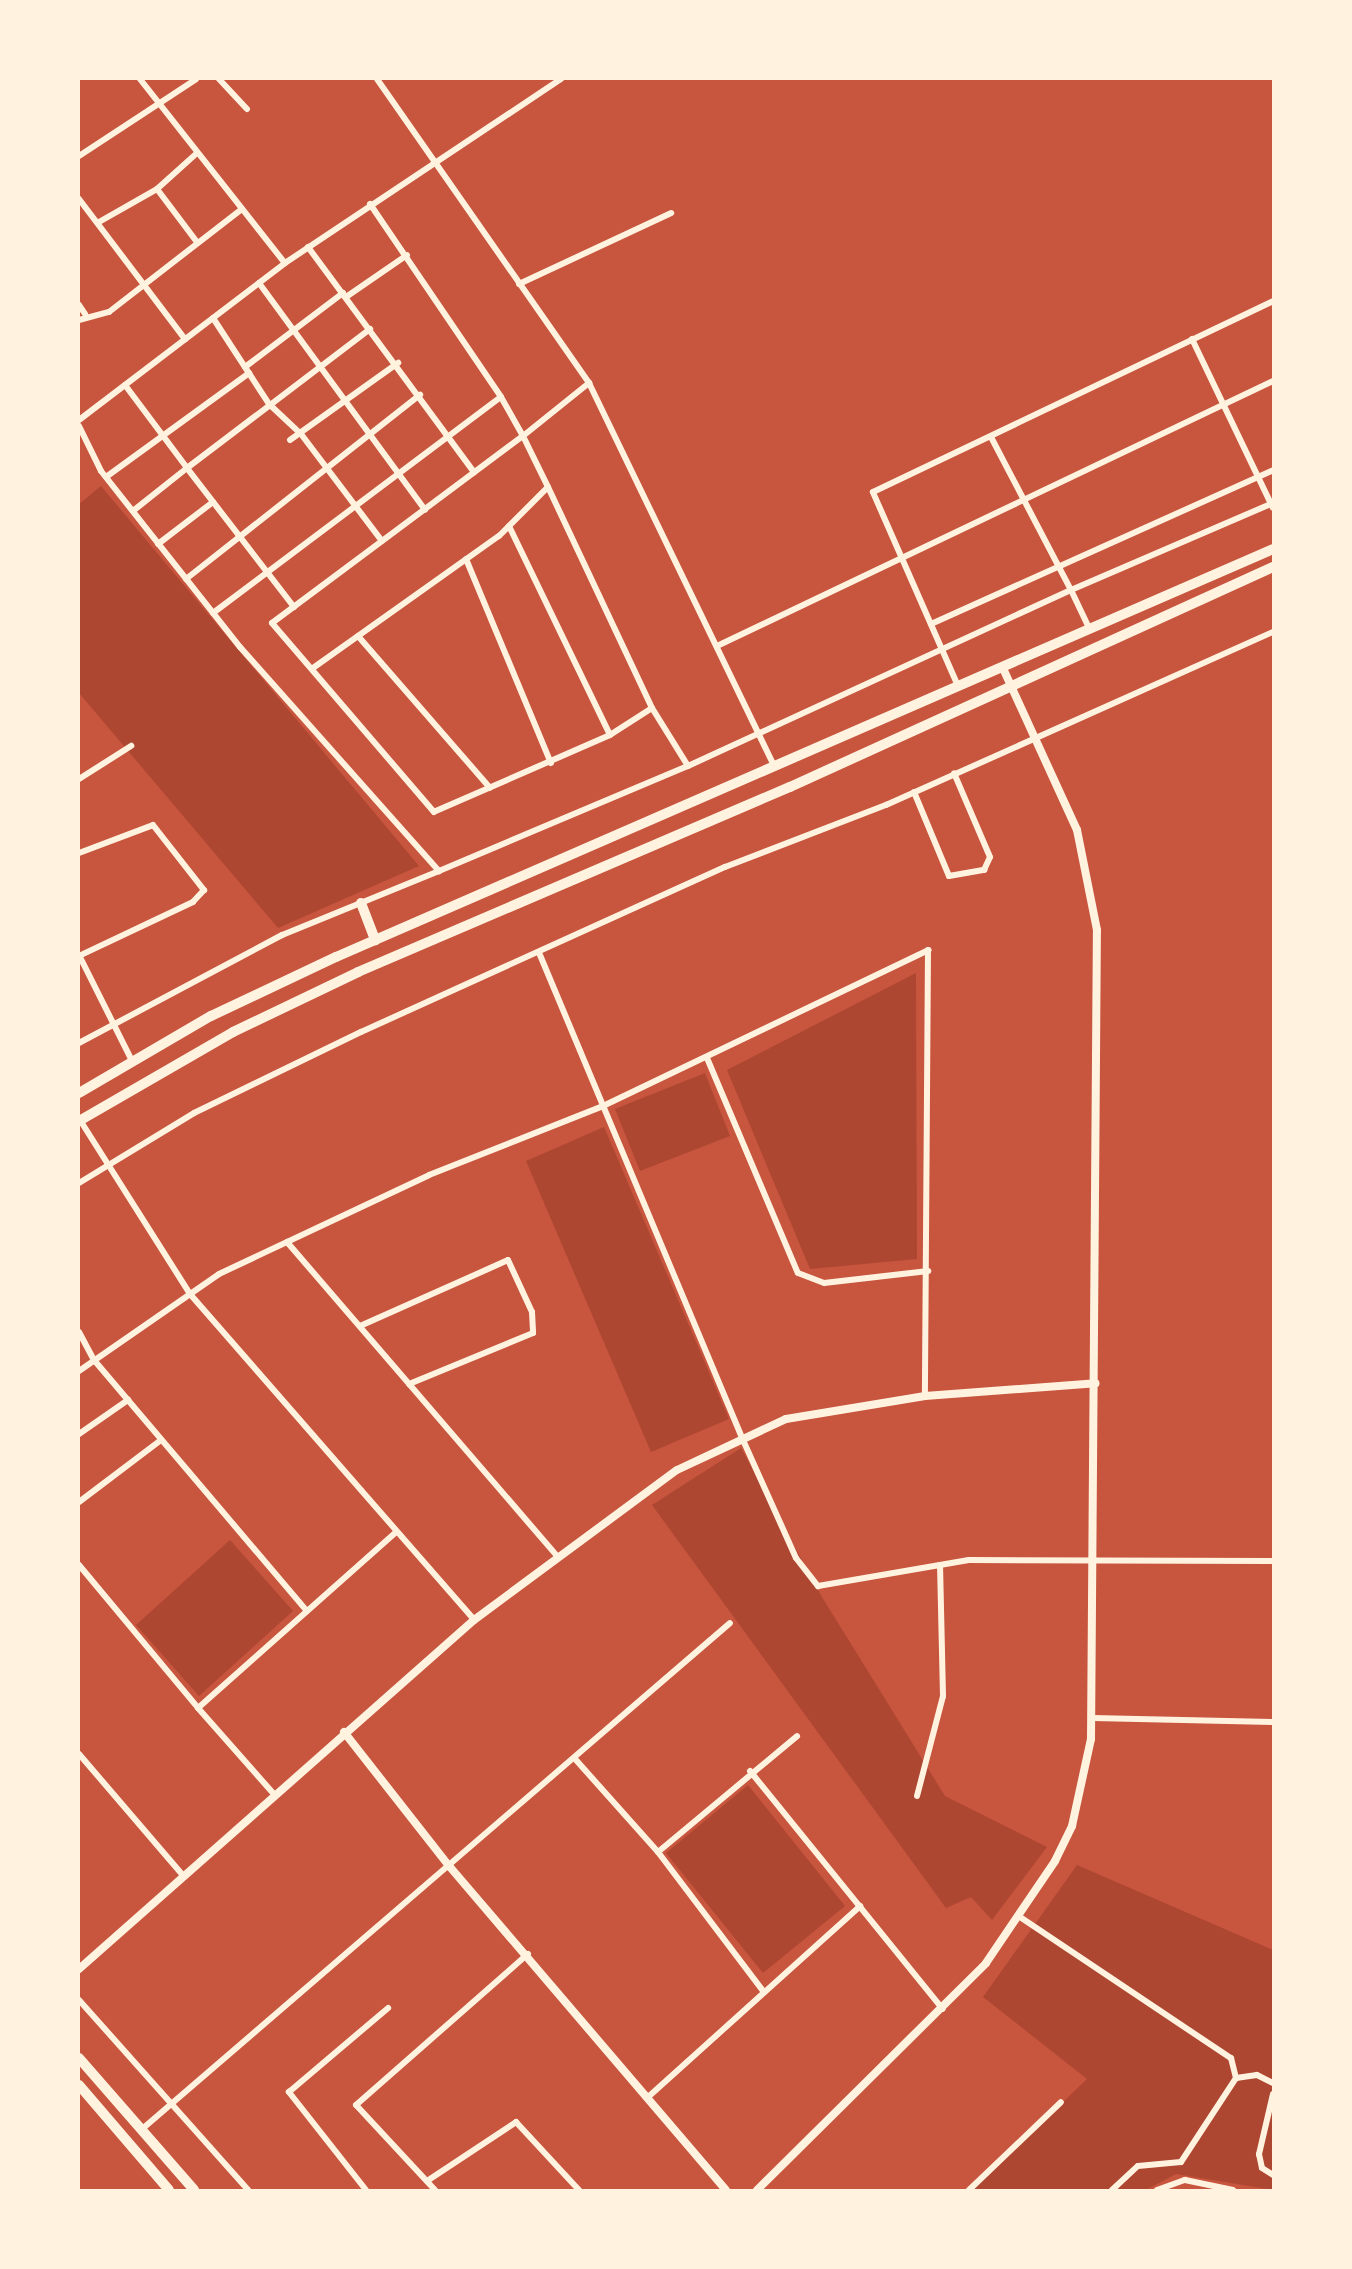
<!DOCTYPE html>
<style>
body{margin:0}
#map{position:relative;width:1352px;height:2269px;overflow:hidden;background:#c8553d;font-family:Lora,serif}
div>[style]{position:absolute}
.green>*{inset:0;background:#ae4732}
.minor>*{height:6px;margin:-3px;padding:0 3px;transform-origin:3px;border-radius:3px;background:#fff3e0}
.tertiary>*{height:8px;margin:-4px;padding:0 4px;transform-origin:4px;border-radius:4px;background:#fff3e0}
.secondary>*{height:10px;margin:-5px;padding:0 5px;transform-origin:5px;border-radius:5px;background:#fff3e0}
.trunk>*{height:10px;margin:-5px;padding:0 5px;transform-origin:5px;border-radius:5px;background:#fff3e0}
span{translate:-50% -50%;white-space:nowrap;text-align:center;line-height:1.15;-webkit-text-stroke:5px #fff3e0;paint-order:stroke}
.frame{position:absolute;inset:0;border:80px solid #fff3e0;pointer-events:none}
</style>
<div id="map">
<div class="green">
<div style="clip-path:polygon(101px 486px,419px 866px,278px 928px,79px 693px,79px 504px)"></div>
<div style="clip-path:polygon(916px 973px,917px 1259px,810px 1269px,727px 1070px)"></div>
<div style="clip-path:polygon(705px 1073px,730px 1136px,640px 1171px,615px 1109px)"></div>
<div style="clip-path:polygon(604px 1127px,729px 1419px,651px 1452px,526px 1161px)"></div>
<div style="clip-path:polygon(741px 1448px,822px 1597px,945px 1796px,1047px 1847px,992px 1920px,971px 1897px,946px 1908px,652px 1505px)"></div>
<div style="clip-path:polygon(230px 1540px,293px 1611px,199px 1696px,136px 1625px)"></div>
<div style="clip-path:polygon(748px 1785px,845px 1906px,763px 1973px,666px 1853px)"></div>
<div style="clip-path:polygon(1077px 1865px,1273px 1950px,1273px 2190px,1176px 2174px,1146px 2190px,972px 2190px,1087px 2079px,983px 1997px)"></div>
</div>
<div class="minor">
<div style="left:140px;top:79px;width:234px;rotate:51.8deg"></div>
<div style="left:219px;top:79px;width:41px;rotate:47deg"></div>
<div style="left:377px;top:79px;width:371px;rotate:55.1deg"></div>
<div style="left:589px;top:383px;width:427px;rotate:64.2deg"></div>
<div style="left:79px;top:156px;width:140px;rotate:-33.3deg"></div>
<div style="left:157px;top:189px;width:66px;rotate:53deg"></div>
<div style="left:79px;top:199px;width:176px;rotate:52.9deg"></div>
<div style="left:370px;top:204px;width:233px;rotate:55.8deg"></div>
<div style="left:501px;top:397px;width:45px;rotate:60.6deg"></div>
<div style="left:523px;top:436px;width:57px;rotate:63.9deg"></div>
<div style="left:548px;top:487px;width:244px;rotate:64.8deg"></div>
<div style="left:652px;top:708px;width:50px;rotate:147.3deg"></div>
<div style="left:610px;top:735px;width:192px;rotate:156.4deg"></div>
<div style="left:434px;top:812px;width:249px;rotate:-130.6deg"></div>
<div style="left:272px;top:623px;width:313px;rotate:-36.7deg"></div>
<div style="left:523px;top:436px;width:85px;rotate:-38.8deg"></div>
<div style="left:99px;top:222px;width:67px;rotate:-29.6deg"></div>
<div style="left:157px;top:189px;width:54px;rotate:-42deg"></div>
<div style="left:308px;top:247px;width:280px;rotate:53.6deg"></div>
<div style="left:259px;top:283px;width:281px;rotate:53.8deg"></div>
<div style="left:519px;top:284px;width:168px;rotate:-25deg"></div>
<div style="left:346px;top:297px;width:74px;rotate:-34.5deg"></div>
<div style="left:79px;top:305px;width:11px;rotate:56deg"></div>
<div style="left:213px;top:318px;width:103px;rotate:56.9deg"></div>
<div style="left:269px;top:404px;width:44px;rotate:43.2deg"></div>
<div style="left:301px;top:434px;width:134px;rotate:52.9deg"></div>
<div style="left:79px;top:320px;width:31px;rotate:-15deg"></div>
<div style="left:109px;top:312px;width:168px;rotate:-37.8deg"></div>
<div style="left:1192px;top:339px;width:187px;rotate:64.4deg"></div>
<div style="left:245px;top:367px;width:123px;rotate:-37.1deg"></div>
<div style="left:125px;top:385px;width:104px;rotate:53.2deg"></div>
<div style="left:187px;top:468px;width:69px;rotate:141.5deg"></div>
<div style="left:79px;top:420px;width:259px;rotate:-37.3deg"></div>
<div style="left:285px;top:263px;width:332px;rotate:-33.7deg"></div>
<div style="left:79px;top:426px;width:50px;rotate:63.9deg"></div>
<div style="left:101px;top:471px;width:224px;rotate:51.7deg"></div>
<div style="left:240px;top:647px;width:300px;rotate:48.4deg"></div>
<div style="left:439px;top:871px;width:170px;rotate:157.8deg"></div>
<div style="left:282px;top:935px;width:230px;rotate:152deg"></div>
<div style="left:991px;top:437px;width:173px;rotate:62.4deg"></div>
<div style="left:1071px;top:590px;width:220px;rotate:-23.3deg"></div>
<div style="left:290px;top:440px;width:133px;rotate:-35.5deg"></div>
<div style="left:106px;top:477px;width:177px;rotate:-36deg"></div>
<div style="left:509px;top:526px;width:232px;rotate:64.2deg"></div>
<div style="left:158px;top:544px;width:69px;rotate:-37.4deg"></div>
<div style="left:466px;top:559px;width:221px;rotate:67.4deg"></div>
<div style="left:186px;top:579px;width:298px;rotate:-38.2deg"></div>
<div style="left:294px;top:607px;width:175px;rotate:-127.6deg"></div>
<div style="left:187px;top:468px;width:230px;rotate:-37.2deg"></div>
<div style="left:213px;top:613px;width:360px;rotate:-36.9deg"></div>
<div style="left:931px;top:624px;width:375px;rotate:-24.2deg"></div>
<div style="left:358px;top:636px;width:201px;rotate:49deg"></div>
<div style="left:717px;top:646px;width:616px;rotate:-25.48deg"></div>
<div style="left:313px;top:668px;width:228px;rotate:-35.4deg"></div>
<div style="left:499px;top:536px;width:69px;rotate:-45deg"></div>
<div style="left:958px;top:686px;width:212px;rotate:-113.7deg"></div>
<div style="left:873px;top:492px;width:443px;rotate:-25.5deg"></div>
<div style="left:688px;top:766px;width:422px;rotate:-24.7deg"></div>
<div style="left:1071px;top:590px;width:44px;rotate:64.6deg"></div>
<div style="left:79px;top:779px;width:62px;rotate:-32.4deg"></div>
<div style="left:914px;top:792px;width:91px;rotate:67.4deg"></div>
<div style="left:949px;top:876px;width:36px;rotate:-10deg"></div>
<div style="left:984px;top:870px;width:14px;rotate:-65deg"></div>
<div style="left:990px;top:857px;width:91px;rotate:-113.2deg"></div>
<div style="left:79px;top:853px;width:79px;rotate:-20.7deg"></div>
<div style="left:153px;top:825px;width:83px;rotate:51.9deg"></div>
<div style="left:204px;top:890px;width:16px;rotate:133deg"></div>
<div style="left:193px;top:902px;width:126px;rotate:154.7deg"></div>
<div style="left:439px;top:871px;width:270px;rotate:-22.9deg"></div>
<div style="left:688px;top:766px;width:68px;rotate:-121.8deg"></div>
<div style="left:79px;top:955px;width:119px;rotate:63.4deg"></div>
<div style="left:540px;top:955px;width:526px;rotate:67.29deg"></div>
<div style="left:743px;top:1440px;width:129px;rotate:65.8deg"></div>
<div style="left:796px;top:1558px;width:36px;rotate:52deg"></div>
<div style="left:818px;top:1586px;width:153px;rotate:-9.8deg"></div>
<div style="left:969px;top:1560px;width:304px;rotate:0.2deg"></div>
<div style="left:707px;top:1058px;width:233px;rotate:67.1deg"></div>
<div style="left:798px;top:1273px;width:28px;rotate:21deg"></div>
<div style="left:824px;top:1283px;width:105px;rotate:-6.6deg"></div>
<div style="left:80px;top:1120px;width:206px;rotate:57.7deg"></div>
<div style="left:190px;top:1294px;width:432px;rotate:48.9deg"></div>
<div style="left:79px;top:1183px;width:135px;rotate:-31.3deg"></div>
<div style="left:194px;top:1113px;width:186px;rotate:-25.9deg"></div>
<div style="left:361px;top:1032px;width:400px;rotate:-24.4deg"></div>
<div style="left:725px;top:867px;width:173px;rotate:-21.1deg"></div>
<div style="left:886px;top:805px;width:424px;rotate:-24.1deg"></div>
<div style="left:287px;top:1242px;width:416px;rotate:49.3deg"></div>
<div style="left:360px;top:1326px;width:162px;rotate:-24deg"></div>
<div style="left:508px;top:1260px;width:57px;rotate:65.2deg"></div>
<div style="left:532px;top:1312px;width:21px;rotate:87deg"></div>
<div style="left:533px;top:1333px;width:134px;rotate:157.6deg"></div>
<div style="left:79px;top:1332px;width:32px;rotate:62deg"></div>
<div style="left:94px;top:1360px;width:329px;rotate:49.7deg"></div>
<div style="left:79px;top:1371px;width:170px;rotate:-34.7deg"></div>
<div style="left:219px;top:1274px;width:232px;rotate:-25.2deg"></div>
<div style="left:429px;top:1175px;width:187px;rotate:-21.6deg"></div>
<div style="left:603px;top:1106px;width:361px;rotate:-25.6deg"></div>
<div style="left:928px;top:950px;width:446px;rotate:90.4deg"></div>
<div style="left:79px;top:1434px;width:60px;rotate:-34.8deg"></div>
<div style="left:79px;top:1502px;width:103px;rotate:-37.1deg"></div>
<div style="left:79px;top:1565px;width:186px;rotate:50.2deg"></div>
<div style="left:198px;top:1708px;width:265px;rotate:-41.6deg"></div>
<div style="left:198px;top:1708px;width:113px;rotate:48.6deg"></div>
<div style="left:1093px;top:1718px;width:180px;rotate:1.3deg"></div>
<div style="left:79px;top:1754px;width:157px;rotate:49.4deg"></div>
<div style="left:576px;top:1760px;width:123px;rotate:48.3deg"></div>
<div style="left:658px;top:1852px;width:176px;rotate:52.9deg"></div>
<div style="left:750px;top:1771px;width:306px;rotate:51deg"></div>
<div style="left:917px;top:1796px;width:103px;rotate:-75.4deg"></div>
<div style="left:943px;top:1696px;width:131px;rotate:-91.3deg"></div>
<div style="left:658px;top:1852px;width:181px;rotate:-39.8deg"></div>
<div style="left:1020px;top:1917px;width:254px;rotate:33.8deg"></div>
<div style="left:1231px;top:2058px;width:21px;rotate:76deg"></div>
<div style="left:1236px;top:2078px;width:21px;rotate:-8deg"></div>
<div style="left:1257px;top:2075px;width:18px;rotate:27deg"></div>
<div style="left:79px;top:2000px;width:254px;rotate:48.3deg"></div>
<div style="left:1273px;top:2094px;width:62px;rotate:103.1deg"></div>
<div style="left:1259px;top:2154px;width:14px;rotate:78deg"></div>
<div style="left:1262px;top:2168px;width:13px;rotate:32deg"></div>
<div style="left:647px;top:2098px;width:287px;rotate:-42deg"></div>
<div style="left:141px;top:2130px;width:777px;rotate:-40.72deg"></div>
<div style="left:427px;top:2181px;width:107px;rotate:-33.5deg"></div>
<div style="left:516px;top:2122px;width:93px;rotate:47.2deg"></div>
<div style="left:366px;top:2190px;width:125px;rotate:-128.2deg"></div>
<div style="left:289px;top:2092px;width:130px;rotate:-40.3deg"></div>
<div style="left:435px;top:2190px;width:116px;rotate:-132.9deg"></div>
<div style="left:356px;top:2105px;width:229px;rotate:-41.3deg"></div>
<div style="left:969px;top:2190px;width:127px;rotate:-43.7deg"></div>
<div style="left:1112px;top:2190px;width:35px;rotate:-43deg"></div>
<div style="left:1138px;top:2166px;width:43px;rotate:-5.3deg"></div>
<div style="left:1181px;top:2162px;width:100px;rotate:-56.8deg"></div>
<div style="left:1157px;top:2190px;width:30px;rotate:-20deg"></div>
<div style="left:1185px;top:2180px;width:49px;rotate:11.8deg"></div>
</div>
<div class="tertiary">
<div style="left:344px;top:1732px;width:172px;rotate:51.9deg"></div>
<div style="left:450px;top:1867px;width:425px;rotate:49.5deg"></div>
<div style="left:79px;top:1969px;width:527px;rotate:-41.46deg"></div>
<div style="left:474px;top:1620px;width:252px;rotate:-36.5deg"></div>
<div style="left:677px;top:1470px;width:120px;rotate:-25.1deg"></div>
<div style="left:786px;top:1419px;width:141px;rotate:-9.4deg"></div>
<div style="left:925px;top:1396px;width:171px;rotate:-4.3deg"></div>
<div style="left:757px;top:2190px;width:322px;rotate:-44.7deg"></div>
<div style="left:986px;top:1963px;width:123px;rotate:-55.9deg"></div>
<div style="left:1055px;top:1861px;width:39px;rotate:-64deg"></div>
<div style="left:1072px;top:1826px;width:89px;rotate:-77.7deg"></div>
<div style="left:1091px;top:1739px;width:809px;rotate:-89.58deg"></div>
<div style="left:1097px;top:930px;width:102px;rotate:-101.3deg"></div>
<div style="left:1077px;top:830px;width:178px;rotate:-114.6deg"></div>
</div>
<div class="secondary">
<div style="left:79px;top:2058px;width:175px;rotate:48.9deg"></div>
<div style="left:79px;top:2085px;width:138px;rotate:49.4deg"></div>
</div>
<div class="trunk">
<div style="left:361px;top:903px;width:40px;rotate:69deg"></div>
<div style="left:79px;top:1093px;width:153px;rotate:-30.3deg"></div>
<div style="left:211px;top:1016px;width:138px;rotate:-25.3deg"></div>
<div style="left:336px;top:957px;width:1022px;rotate:-23.53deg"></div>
<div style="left:79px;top:1121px;width:178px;rotate:-30deg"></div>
<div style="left:233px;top:1032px;width:139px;rotate:-25.6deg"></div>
<div style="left:358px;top:972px;width:470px;rotate:-23.2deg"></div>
<div style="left:790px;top:787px;width:531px;rotate:-24.49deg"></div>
</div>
<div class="frame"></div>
</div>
